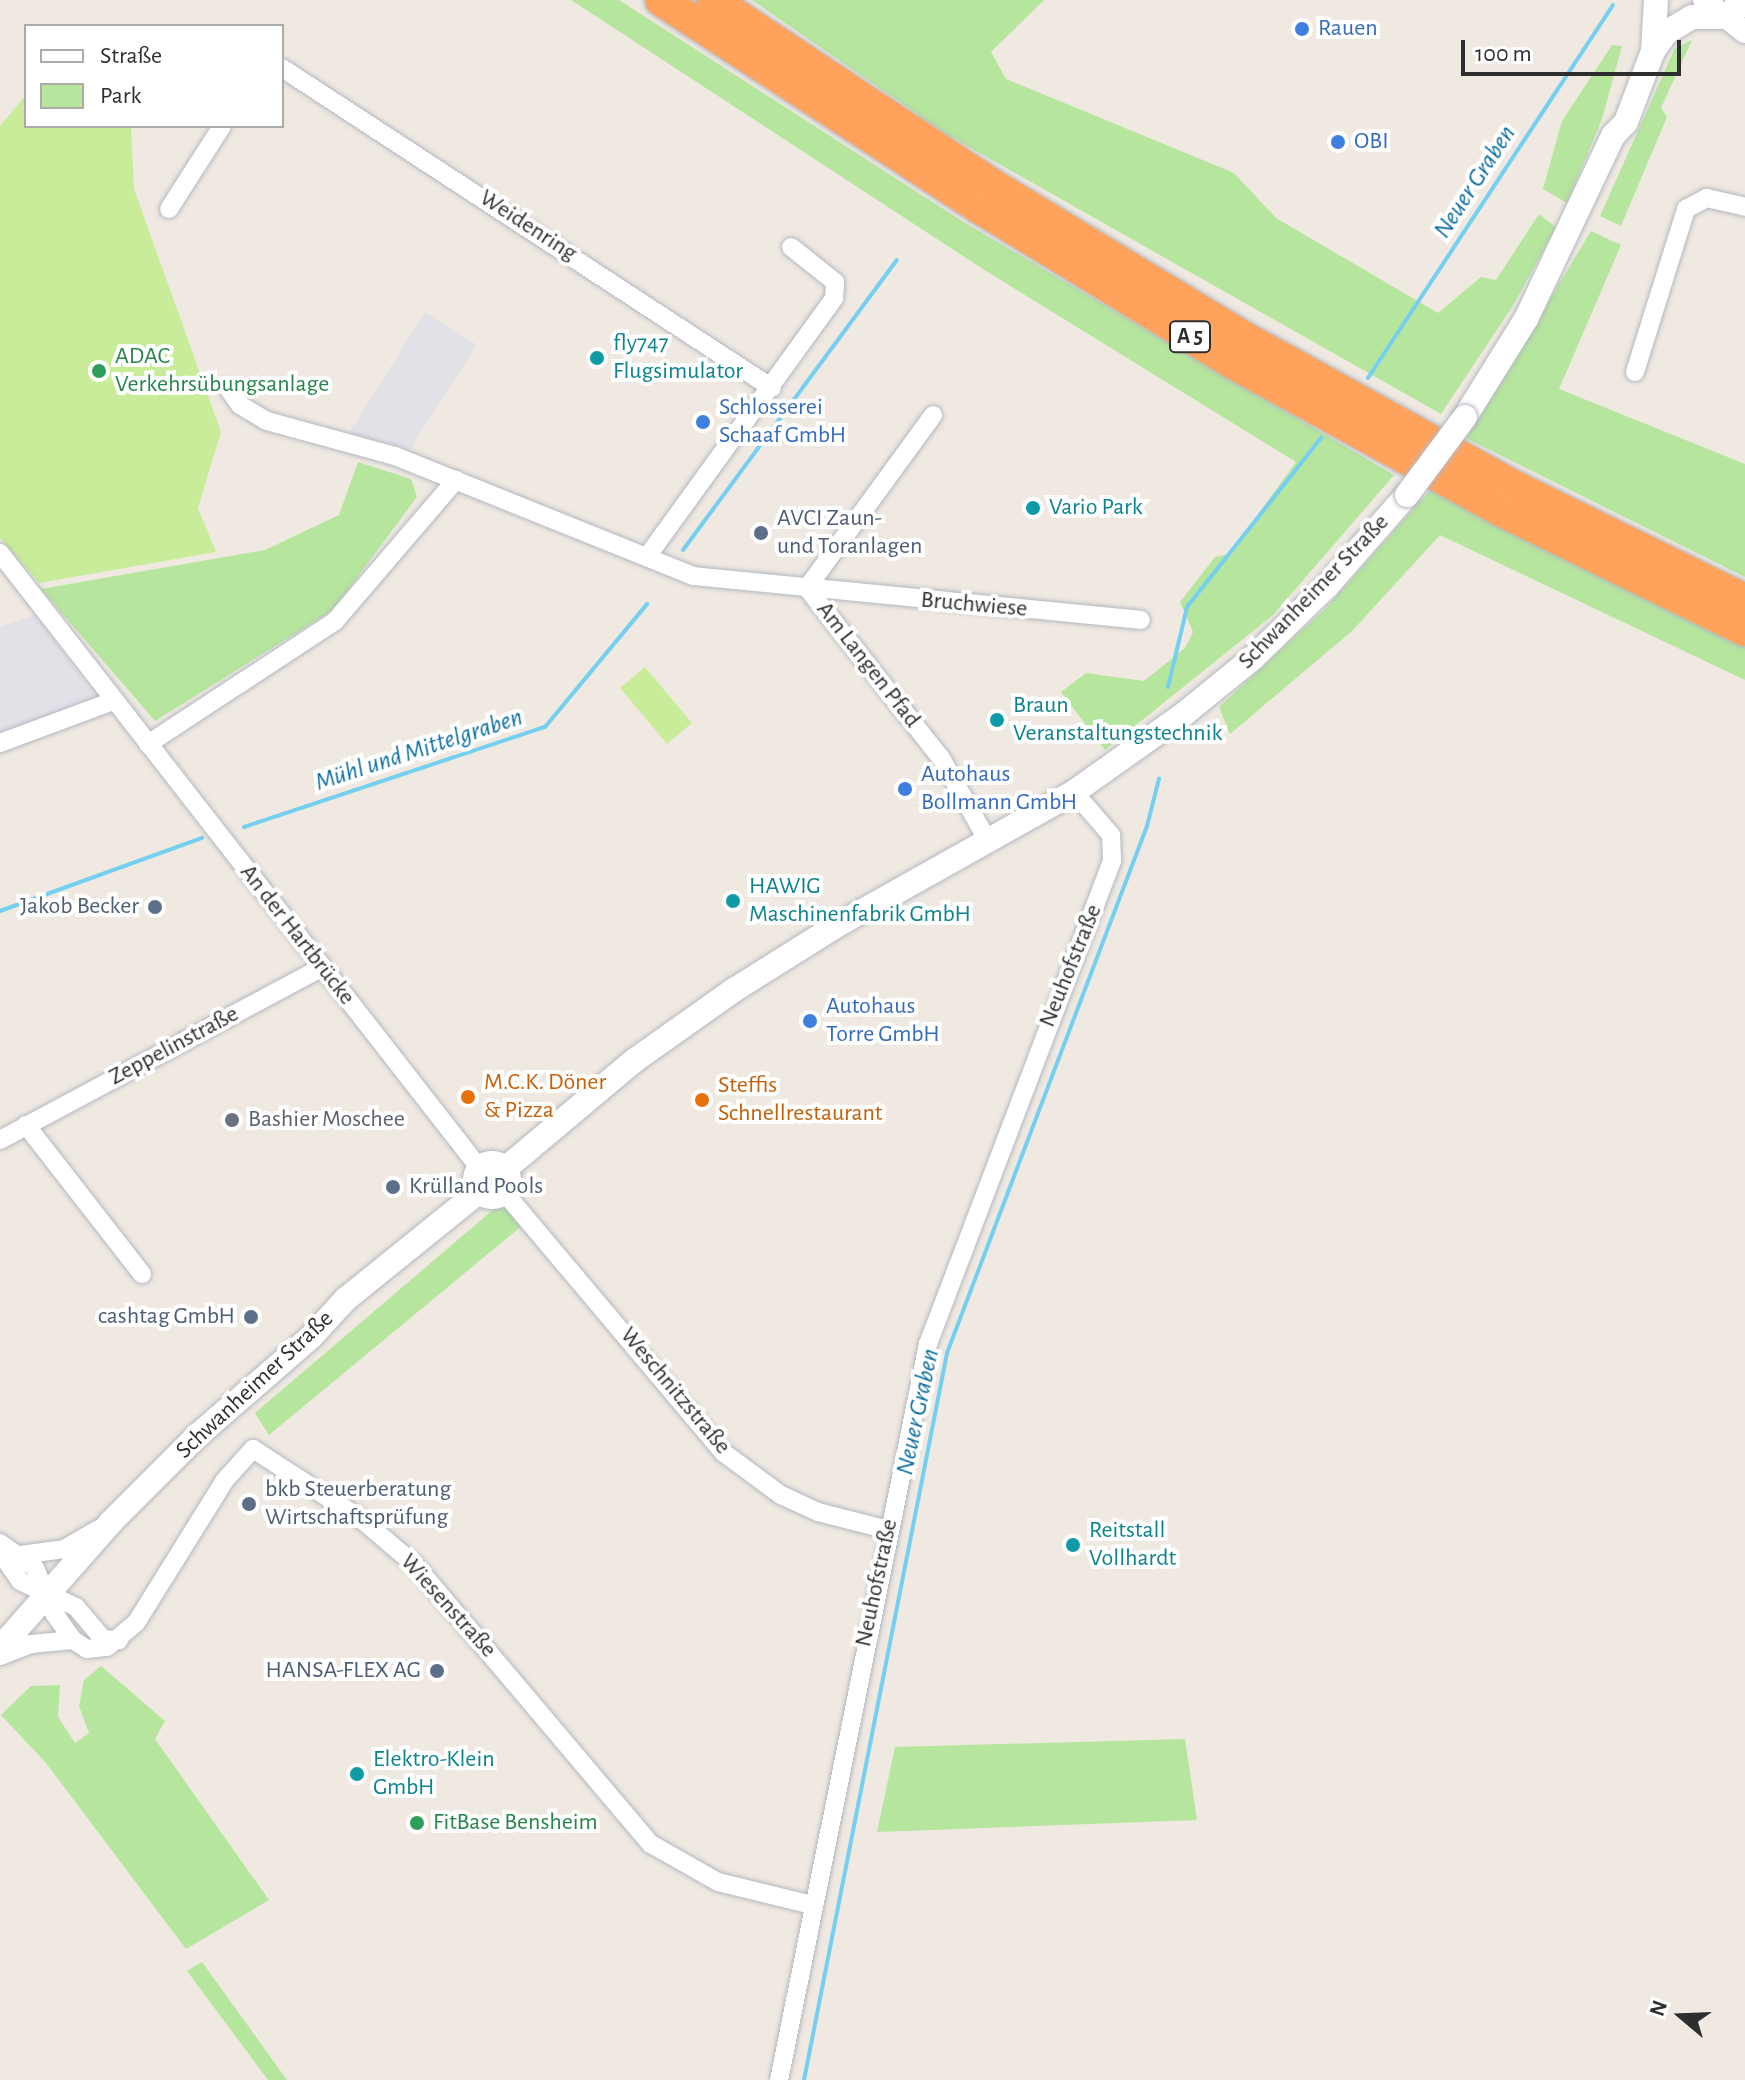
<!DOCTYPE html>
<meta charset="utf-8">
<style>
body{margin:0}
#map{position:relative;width:1745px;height:2080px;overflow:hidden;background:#efe9e1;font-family:"Alegreya Sans",sans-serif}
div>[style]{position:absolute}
.industrial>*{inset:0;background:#e3e1e8}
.green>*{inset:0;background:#b6e59e}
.pitch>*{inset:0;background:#c9ec9a}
.stream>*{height:4px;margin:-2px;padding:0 2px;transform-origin:2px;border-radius:2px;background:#75cff0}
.roads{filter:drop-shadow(0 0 2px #b4b7c1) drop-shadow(0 0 2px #b4b7c1)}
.minor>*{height:18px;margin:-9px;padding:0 9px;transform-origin:9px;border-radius:9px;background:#fff}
.tertiary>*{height:22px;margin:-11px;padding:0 11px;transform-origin:11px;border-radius:11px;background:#fff}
.secondary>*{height:24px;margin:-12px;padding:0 12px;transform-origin:12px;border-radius:12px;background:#fff}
.secondary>.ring{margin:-12px;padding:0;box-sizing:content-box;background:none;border:24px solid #fff;border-radius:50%}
.motorway>*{height:32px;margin:-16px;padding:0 16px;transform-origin:16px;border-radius:16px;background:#ffa35c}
.bridges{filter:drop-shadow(0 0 2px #b4b7c1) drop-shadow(0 0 2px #b4b7c1)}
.secondary-bridge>*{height:24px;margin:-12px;padding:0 12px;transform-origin:12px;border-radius:12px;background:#fff}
.dots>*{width:22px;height:22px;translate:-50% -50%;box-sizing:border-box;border:4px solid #fff;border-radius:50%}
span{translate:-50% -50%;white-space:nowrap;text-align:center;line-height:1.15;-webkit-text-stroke:8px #fff;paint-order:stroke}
.shield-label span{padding:2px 6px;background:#fff;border:2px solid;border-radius:6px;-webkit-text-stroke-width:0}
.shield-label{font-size:22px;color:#2e2e2e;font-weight:700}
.shop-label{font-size:24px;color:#366cbe}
.left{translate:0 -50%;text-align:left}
.street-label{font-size:24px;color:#2e2e2e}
.culture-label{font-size:24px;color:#0d838f}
.leisure-label{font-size:24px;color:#27864d}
.service-label{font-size:24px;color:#4e5e75}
.right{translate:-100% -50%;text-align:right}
.food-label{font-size:24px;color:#c56008}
.worship-label{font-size:24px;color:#5b616d}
.water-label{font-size:26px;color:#0d6fa3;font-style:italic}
.legend{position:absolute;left:24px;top:24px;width:260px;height:104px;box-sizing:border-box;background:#fff;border:2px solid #ababab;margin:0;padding:10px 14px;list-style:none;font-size:24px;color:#2e2e2e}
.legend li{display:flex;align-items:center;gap:16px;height:40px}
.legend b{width:40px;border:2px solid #ababab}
.north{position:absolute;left:1641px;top:1976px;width:80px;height:80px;-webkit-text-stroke:6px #fff;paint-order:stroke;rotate:289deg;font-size:22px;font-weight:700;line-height:32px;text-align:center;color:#2e2e2e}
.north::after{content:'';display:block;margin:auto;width:28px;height:36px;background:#2e2e2e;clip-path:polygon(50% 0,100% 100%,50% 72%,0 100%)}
.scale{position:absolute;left:1461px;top:40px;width:220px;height:36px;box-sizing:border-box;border:4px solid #2e2e2e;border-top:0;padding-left:10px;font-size:24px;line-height:28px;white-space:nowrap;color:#2e2e2e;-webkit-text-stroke:6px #fff;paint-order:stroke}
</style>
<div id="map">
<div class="industrial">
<div style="clip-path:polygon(425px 312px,477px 345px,410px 449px,349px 433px)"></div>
<div style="clip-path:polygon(35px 615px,98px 699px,0 734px,0 627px)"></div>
</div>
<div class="green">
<div style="clip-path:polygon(571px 0,619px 0,962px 221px,1394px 475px,1273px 615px,1105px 750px,1061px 692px,1086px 673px,1144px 681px,1185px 648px,1193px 632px,1180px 602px,1215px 557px,1229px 554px,1296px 462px,986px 271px)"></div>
<div style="clip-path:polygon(752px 0,1044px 0,991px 52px,1006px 79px,1234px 173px,1276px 218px,1438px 313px,1481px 277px,1496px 280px,1539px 214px,1556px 227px,1514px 304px,1441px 414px,946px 134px)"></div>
<div style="clip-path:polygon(1692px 40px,1661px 108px,1667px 117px,1621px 226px,1600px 216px,1675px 48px)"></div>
<div style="clip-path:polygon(1612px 45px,1622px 46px,1602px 119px,1567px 203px,1543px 189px,1562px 121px)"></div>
<div style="clip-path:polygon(1591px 231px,1621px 245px,1559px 389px,1745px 464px,1745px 577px,1466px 438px)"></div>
<div style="clip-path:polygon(358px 462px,411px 479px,417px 497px,333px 610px,155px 721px,41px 589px,265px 550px,339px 515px)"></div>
<div style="clip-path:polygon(1432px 488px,1745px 646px,1745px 680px,1440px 535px,1352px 631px,1230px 734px,1219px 707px,1325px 609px)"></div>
<div style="clip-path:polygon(505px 1208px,524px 1224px,269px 1435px,255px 1413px,494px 1209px)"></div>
<div style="clip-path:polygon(101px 1666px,165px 1721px,155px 1739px,269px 1900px,186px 1949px,46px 1763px,1px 1715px,31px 1686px,60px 1685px,58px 1717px,75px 1743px,89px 1733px,79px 1706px,84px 1680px)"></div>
<div style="clip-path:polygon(1185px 1739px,1197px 1820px,877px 1832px,895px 1747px)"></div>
<div style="clip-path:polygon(202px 1962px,287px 2080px,268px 2080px,187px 1971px)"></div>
</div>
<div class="pitch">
<div style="clip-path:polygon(26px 95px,26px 126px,131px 126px,134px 189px,221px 432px,198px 508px,216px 552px,39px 583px,0 538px,0 126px)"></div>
<div style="clip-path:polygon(645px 667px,692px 723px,667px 744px,620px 688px)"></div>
</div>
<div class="stream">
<div style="left:1368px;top:378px;width:446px;rotate:-56.7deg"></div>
<div style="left:683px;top:550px;width:360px;rotate:-53.6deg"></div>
<div style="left:1168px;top:687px;width:82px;rotate:-76.6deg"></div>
<div style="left:1187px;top:607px;width:216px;rotate:-51.6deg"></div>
<div style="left:244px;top:827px;width:317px;rotate:-18.4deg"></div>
<div style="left:545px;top:727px;width:160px;rotate:-50.3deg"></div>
<div style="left:0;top:911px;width:215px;rotate:-19.9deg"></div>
<div style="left:804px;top:2080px;width:741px;rotate:-78.87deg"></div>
<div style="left:947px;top:1353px;width:564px;rotate:-69.22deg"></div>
<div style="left:1147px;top:826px;width:49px;rotate:-75.7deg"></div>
</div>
<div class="roads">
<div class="minor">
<div style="left:282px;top:68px;width:585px;rotate:33.15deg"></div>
<div style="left:169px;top:209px;width:98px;rotate:-57.4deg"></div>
<div style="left:1635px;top:372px;width:171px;rotate:-72.6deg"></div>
<div style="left:1686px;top:209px;width:24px;rotate:-28deg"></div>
<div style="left:1707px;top:198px;width:39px;rotate:13deg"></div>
<div style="left:228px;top:388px;width:21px;rotate:55deg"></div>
<div style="left:240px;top:405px;width:31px;rotate:31deg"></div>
<div style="left:267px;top:421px;width:133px;rotate:15.3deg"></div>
<div style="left:395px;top:456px;width:321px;rotate:21.9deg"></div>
<div style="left:693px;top:576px;width:450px;rotate:5.6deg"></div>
<div style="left:0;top:553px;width:781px;rotate:52.07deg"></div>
<div style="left:649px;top:554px;width:316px;rotate:-54.1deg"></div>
<div style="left:834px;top:298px;width:16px;rotate:-86deg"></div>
<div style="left:835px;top:282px;width:56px;rotate:-141.5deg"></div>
<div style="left:807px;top:588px;width:216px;rotate:51.8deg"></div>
<div style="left:941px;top:758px;width:95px;rotate:60.5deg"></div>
<div style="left:807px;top:588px;width:214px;rotate:-53.9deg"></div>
<div style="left:0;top:743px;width:121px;rotate:-20.4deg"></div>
<div style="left:148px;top:744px;width:224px;rotate:-33.3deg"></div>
<div style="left:335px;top:621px;width:186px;rotate:-49.4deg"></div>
<div style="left:26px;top:1125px;width:189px;rotate:52.1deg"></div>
<div style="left:0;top:1140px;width:366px;rotate:-28.2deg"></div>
<div style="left:504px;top:1192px;width:341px;rotate:49.9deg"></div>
<div style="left:724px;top:1453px;width:71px;rotate:36.4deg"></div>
<div style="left:781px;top:1495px;width:41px;rotate:24.7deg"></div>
<div style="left:818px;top:1512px;width:72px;rotate:14.4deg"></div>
<div style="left:0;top:1543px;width:43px;rotate:35.5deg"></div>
<div style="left:35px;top:1568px;width:49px;rotate:67.1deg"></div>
<div style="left:54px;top:1613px;width:33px;rotate:55deg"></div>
<div style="left:73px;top:1640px;width:17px;rotate:33deg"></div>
<div style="left:87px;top:1649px;width:20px;rotate:-6deg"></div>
<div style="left:107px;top:1647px;width:38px;rotate:-40deg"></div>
<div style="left:136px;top:1623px;width:168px;rotate:-58.1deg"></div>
<div style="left:225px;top:1480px;width:42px;rotate:-47.9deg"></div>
<div style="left:253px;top:1449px;width:129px;rotate:32.9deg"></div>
<div style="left:361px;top:1519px;width:70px;rotate:40.3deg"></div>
<div style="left:414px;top:1564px;width:367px;rotate:49.8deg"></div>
<div style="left:651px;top:1844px;width:77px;rotate:29.6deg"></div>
<div style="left:718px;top:1882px;width:97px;rotate:13.7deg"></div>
<div style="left:0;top:1552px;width:35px;rotate:55deg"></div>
<div style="left:20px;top:1581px;width:62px;rotate:24.9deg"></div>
<div style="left:76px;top:1607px;width:42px;rotate:49.8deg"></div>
<div style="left:103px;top:1639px;width:16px;rotate:4deg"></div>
<div style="left:21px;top:1555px;width:43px;rotate:-7.9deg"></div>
<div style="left:64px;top:1549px;width:39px;rotate:-30deg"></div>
<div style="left:0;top:1656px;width:33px;rotate:-21deg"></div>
<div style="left:31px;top:1644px;width:42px;rotate:-5.4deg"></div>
<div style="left:779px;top:2080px;width:751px;rotate:-78.56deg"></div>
<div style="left:928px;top:1344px;width:517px;rotate:-69.15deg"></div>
<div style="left:1112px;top:861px;width:26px;rotate:-92deg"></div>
<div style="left:1111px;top:835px;width:57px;rotate:-130.7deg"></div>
</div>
<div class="tertiary">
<div style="left:1704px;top:0;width:52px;rotate:38deg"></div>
<div style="left:1736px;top:0;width:11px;rotate:34deg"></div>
</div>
<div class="secondary">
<div style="left:1653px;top:51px;width:24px;rotate:-54deg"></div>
<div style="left:1667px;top:32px;width:29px;rotate:-31deg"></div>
<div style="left:1692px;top:17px;width:28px"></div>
<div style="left:1465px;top:417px;width:115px;rotate:-58.1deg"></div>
<div style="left:1526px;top:319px;width:203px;rotate:-64.6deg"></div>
<div style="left:1613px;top:136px;width:19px;rotate:-47deg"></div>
<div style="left:1626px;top:122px;width:76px;rotate:-69.2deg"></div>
<div style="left:1653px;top:51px;width:51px;rotate:-86.6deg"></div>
<div class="ring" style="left:475px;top:1163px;width:10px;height:10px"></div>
<div style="left:505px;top:1169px;width:170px;rotate:-40deg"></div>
<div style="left:635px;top:1060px;width:121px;rotate:-35.3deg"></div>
<div style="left:734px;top:990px;width:126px;rotate:-32.1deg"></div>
<div style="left:841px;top:923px;width:267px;rotate:-29.3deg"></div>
<div style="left:1074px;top:792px;width:135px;rotate:-35.3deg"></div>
<div style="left:1184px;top:714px;width:89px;rotate:-39.1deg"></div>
<div style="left:1253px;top:658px;width:103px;rotate:-44.2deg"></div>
<div style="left:1327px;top:586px;width:121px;rotate:-48.7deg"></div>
<div style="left:0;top:1648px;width:168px;rotate:-48.6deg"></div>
<div style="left:111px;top:1522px;width:122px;rotate:-45deg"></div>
<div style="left:197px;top:1436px;width:151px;rotate:-41deg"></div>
<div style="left:311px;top:1337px;width:52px;rotate:-47.4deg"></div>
<div style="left:346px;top:1299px;width:172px;rotate:-38.9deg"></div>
</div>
<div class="motorway">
<div style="left:661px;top:0;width:381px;rotate:33.1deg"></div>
<div style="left:980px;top:208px;width:294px;rotate:31.5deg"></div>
<div style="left:1231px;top:362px;width:309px;rotate:28.8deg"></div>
<div style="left:1502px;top:511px;width:271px;rotate:26.1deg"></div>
<div style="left:713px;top:0;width:337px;rotate:33.5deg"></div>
<div style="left:994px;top:186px;width:293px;rotate:31.2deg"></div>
<div style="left:1245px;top:338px;width:311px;rotate:28.9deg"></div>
<div style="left:1517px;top:488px;width:254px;rotate:26.2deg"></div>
</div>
</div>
<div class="bridges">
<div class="secondary-bridge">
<div style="left:1407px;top:495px;width:97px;rotate:-53.4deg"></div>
</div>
</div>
<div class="dots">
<div style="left:1302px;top:29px;background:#3f7fe0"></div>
<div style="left:1338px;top:142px;background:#3f7fe0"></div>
<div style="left:597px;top:358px;background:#0f9aa8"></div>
<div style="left:99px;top:371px;background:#2e9e5b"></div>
<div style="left:703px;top:422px;background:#3f7fe0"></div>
<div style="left:1033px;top:508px;background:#0f9aa8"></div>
<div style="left:761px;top:533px;background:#5c6f8a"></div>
<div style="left:997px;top:720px;background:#0f9aa8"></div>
<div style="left:905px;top:789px;background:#3f7fe0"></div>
<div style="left:733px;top:901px;background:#0f9aa8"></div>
<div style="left:155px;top:907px;background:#5c6f8a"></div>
<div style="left:810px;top:1021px;background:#3f7fe0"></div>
<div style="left:468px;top:1097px;background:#e8710a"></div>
<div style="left:702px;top:1100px;background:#e8710a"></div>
<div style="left:232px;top:1120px;background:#6b7280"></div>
<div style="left:393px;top:1187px;background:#5c6f8a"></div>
<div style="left:251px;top:1317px;background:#5c6f8a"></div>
<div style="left:249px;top:1504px;background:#5c6f8a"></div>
<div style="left:1073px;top:1545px;background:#0f9aa8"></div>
<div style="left:437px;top:1671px;background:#5c6f8a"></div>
<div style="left:357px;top:1774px;background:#0f9aa8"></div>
<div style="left:417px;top:1823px;background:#2e9e5b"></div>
</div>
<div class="shield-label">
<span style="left:1190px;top:337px">A 5</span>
</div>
<div class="shop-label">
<span class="left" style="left:1318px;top:29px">Rauen</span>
<span class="left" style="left:1354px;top:142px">OBI</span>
<span class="left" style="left:719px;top:422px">Schlosserei<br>Schaaf GmbH</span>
<span class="left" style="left:921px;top:789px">Autohaus<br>Bollmann GmbH</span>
<span class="left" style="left:826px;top:1021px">Autohaus<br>Torre GmbH</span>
</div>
<div class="street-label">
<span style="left:528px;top:226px;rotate:33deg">Weidenring</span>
<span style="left:1314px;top:592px;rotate:-46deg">Schwanheimer Straße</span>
<span style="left:974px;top:605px;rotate:5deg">Bruchwiese</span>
<span style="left:868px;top:665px;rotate:52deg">Am Langen Pfad</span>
<span style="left:297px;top:935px;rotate:52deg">An der Hartbrücke</span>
<span style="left:1071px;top:966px;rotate:-68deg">Neuhofstraße</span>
<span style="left:174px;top:1046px;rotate:-28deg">Zeppelinstraße</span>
<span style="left:255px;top:1385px;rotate:-43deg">Schwanheimer Straße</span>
<span style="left:675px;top:1391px;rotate:50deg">Weschnitzstraße</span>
<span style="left:877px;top:1583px;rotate:-78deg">Neuhofstraße</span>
<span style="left:448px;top:1606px;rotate:48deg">Wiesenstraße</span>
</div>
<div class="culture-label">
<span class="left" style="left:613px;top:358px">fly747<br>Flugsimulator</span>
<span class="left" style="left:1049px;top:508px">Vario Park</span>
<span class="left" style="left:1013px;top:720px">Braun<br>Veranstaltungstechnik</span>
<span class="left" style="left:749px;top:901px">HAWIG<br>Maschinenfabrik GmbH</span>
<span class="left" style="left:1089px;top:1545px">Reitstall<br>Vollhardt</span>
<span class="left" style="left:373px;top:1774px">Elektro-Klein<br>GmbH</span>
</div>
<div class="leisure-label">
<span class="left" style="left:115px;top:371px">ADAC<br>Verkehrsübungsanlage</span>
<span class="left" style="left:433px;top:1823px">FitBase Bensheim</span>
</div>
<div class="service-label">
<span class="left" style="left:777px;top:533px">AVCI Zaun-<br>und Toranlagen</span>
<span class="right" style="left:139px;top:907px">Jakob Becker</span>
<span class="left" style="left:409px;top:1187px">Krülland Pools</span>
<span class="right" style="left:235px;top:1317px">cashtag GmbH</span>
<span class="left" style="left:265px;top:1504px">bkb Steuerberatung<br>Wirtschaftsprüfung</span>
<span class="right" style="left:421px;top:1671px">HANSA-FLEX AG</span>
</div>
<div class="food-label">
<span class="left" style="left:484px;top:1097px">M.C.K. Döner<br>&amp; Pizza</span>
<span class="left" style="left:718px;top:1100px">Steffis<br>Schnellrestaurant</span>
</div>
<div class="worship-label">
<span class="left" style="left:248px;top:1120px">Bashier Moschee</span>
</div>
<div class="water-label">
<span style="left:1475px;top:182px;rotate:-57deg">Neuer Graben</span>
<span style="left:419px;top:750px;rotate:-18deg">Mühl und Mittelgraben</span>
<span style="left:918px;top:1412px;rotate:-78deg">Neuer Graben</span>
</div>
<ul class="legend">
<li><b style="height:10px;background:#fff"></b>Straße</li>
<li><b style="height:22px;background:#b6e59e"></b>Park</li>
</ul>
<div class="north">N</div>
<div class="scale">100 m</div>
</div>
